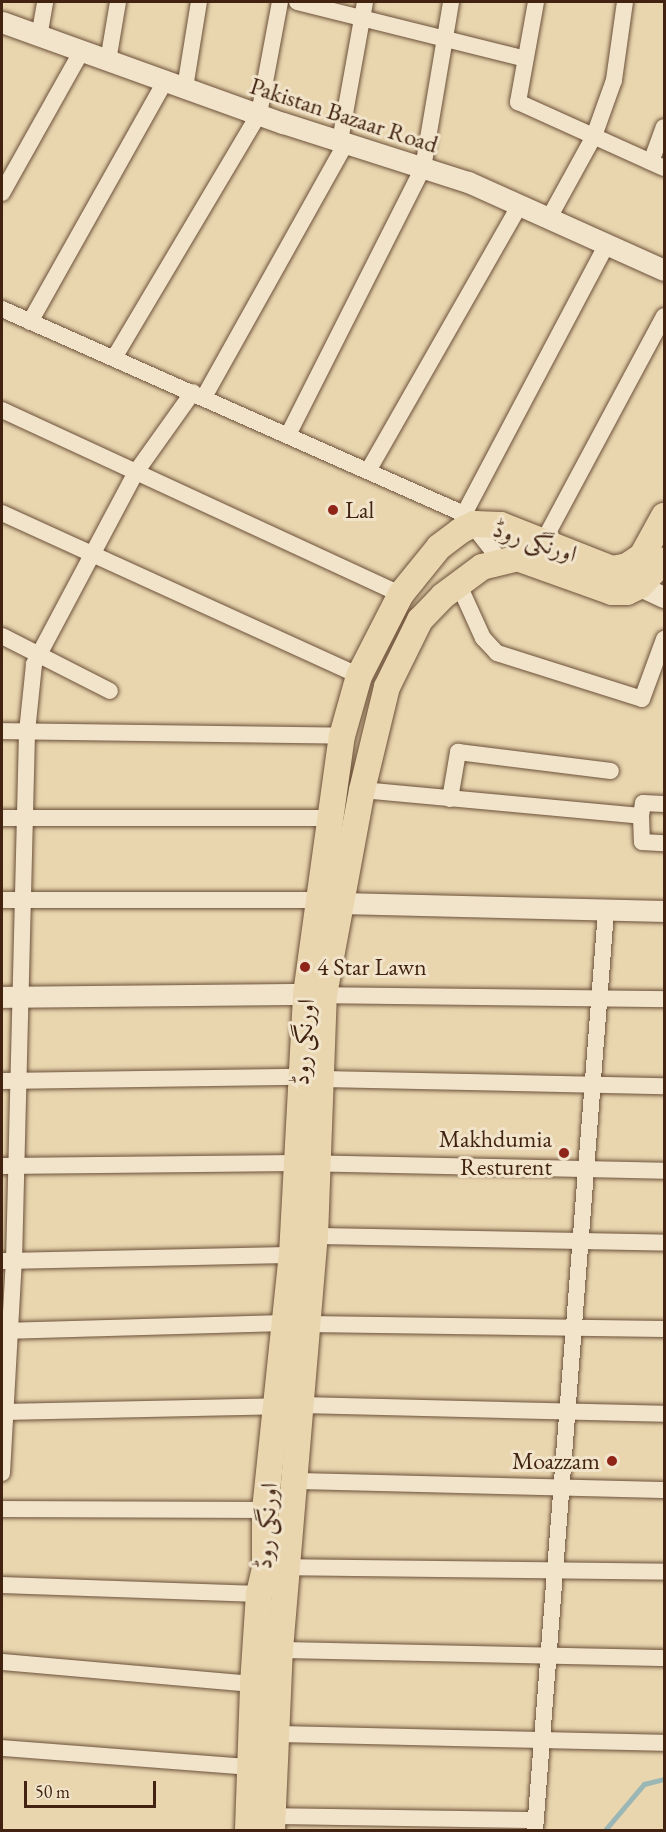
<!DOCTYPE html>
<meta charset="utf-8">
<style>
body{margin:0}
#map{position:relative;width:666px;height:1832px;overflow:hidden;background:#e9d6af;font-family:"EB Garamond",Amiri,serif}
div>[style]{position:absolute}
.stream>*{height:5px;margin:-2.5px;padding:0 2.5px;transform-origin:2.5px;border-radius:2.5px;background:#9bb7b5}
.roads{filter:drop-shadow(0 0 2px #6c5039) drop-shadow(0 0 2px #6c5039)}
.minor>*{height:16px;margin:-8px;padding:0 8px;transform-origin:8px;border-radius:8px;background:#f1e4cb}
.tertiary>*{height:21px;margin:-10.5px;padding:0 10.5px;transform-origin:10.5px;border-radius:10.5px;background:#f1e4cb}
.primary>*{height:26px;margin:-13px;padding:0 13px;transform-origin:13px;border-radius:13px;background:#e9d6af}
.dots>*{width:16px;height:16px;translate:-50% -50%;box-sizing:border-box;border:3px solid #f1e4cb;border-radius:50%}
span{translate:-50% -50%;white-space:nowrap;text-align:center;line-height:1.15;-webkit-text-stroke:6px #f1e4cb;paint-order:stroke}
.street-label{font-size:24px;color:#422312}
.poi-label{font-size:24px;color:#422312}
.left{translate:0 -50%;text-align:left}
.right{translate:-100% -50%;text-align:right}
.frame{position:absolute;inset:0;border:3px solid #422312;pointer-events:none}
.scale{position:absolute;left:24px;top:1781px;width:132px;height:27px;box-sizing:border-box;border:3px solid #422312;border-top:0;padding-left:8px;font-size:18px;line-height:21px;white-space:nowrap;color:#422312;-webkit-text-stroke:4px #f1e4cb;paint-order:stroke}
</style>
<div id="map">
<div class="stream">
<div style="left:605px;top:1830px;width:60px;rotate:-49.7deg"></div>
<div style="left:644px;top:1784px;width:21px;rotate:-14deg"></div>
</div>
<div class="roads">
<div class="minor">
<div style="left:297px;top:2px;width:235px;rotate:14deg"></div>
<div style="left:536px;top:2px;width:102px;rotate:100.2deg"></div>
<div style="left:518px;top:102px;width:160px;rotate:24.3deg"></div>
<div style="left:39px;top:37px;width:36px;rotate:-80deg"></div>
<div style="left:108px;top:61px;width:60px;rotate:-80.4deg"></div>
<div style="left:185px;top:88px;width:87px;rotate:-80.8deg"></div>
<div style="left:340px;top:141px;width:141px;rotate:-79.8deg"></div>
<div style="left:651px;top:162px;width:37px;rotate:-70deg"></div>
<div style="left:2px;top:193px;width:162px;rotate:-60.7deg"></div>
<div style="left:549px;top:218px;width:94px;rotate:-61.2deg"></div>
<div style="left:594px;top:136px;width:59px;rotate:-70.3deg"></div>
<div style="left:614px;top:80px;width:79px;rotate:-82deg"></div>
<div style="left:2px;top:309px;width:505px;rotate:23.93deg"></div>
<div style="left:464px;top:514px;width:58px;rotate:52deg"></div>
<div style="left:30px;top:322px;width:276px;rotate:-60.7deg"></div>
<div style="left:114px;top:358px;width:284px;rotate:-59.3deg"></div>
<div style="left:259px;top:114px;width:114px;rotate:-79.4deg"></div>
<div style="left:204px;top:397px;width:291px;rotate:-60.8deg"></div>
<div style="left:2px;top:410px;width:439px;rotate:24.8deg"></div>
<div style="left:288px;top:435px;width:299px;rotate:-63.2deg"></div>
<div style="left:423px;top:168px;width:168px;rotate:-80.4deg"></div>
<div style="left:368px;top:471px;width:306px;rotate:-60.3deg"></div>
<div style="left:2px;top:513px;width:392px;rotate:24.5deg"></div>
<div style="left:464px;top:514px;width:306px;rotate:-62.1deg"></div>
<div style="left:544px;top:540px;width:254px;rotate:-61.8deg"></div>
<div style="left:458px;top:583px;width:60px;rotate:65.6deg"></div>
<div style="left:483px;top:638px;width:21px;rotate:47deg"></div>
<div style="left:497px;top:653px;width:152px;rotate:17.6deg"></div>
<div style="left:642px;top:699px;width:64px;rotate:-69.9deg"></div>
<div style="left:2px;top:636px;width:121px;rotate:27deg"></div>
<div style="left:2px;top:731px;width:340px;rotate:0.8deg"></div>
<div style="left:362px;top:790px;width:280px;rotate:5.3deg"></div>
<div style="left:450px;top:799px;width:48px;rotate:-80.3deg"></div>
<div style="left:458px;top:752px;width:154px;rotate:7.1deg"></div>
<div style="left:664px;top:804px;width:21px;rotate:-177deg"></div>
<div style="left:643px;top:803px;width:13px;rotate:99deg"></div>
<div style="left:641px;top:816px;width:26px;rotate:88deg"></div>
<div style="left:642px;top:842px;width:22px;rotate:3deg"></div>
<div style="left:2px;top:818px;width:327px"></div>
<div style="left:2px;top:900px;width:315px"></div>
<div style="left:316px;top:995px;width:348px;rotate:0.7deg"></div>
<div style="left:322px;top:1079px;width:342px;rotate:1.2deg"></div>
<div style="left:2px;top:1081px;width:298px;rotate:-0.8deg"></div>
<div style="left:2px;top:1166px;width:295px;rotate:-0.6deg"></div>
<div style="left:297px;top:1163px;width:367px;rotate:1.2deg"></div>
<div style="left:315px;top:1236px;width:349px;rotate:1.1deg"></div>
<div style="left:2px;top:1261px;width:290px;rotate:-1.2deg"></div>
<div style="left:307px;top:1324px;width:357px;rotate:0.8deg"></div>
<div style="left:2px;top:1331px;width:283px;rotate:-1.6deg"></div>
<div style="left:301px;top:1405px;width:363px;rotate:1.4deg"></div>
<div style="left:2px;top:1412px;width:276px;rotate:-1.2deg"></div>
<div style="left:2px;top:1473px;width:212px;rotate:-86.8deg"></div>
<div style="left:14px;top:1261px;width:529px;rotate:-88.59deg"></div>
<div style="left:27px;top:732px;width:68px;rotate:-84.1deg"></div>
<div style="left:34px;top:664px;width:217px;rotate:-62deg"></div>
<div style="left:136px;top:472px;width:98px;rotate:-54.5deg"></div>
<div style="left:297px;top:1481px;width:367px;rotate:1.4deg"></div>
<div style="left:2px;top:1509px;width:263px;rotate:0.2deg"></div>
<div style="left:278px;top:1567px;width:386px;rotate:0.7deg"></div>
<div style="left:2px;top:1585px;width:257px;rotate:2deg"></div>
<div style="left:280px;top:1650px;width:384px;rotate:1.2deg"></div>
<div style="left:2px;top:1662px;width:252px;rotate:5deg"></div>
<div style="left:276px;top:1734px;width:388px;rotate:1.3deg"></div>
<div style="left:2px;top:1748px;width:248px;rotate:4.4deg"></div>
<div style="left:271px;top:1816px;width:265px;rotate:0.9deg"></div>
<div style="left:535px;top:1830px;width:922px;rotate:-85.58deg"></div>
</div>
<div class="tertiary">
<div style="left:2px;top:22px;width:299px;rotate:19.8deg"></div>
<div style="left:283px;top:123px;width:194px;rotate:17.7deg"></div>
<div style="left:468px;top:182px;width:215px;rotate:24.2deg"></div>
<div style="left:629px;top:576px;width:15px;rotate:42deg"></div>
<div style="left:640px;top:586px;width:26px;rotate:25deg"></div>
<div style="left:341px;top:903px;width:323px;rotate:1.4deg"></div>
<div style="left:2px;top:997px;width:304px;rotate:-0.6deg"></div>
</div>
<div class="primary">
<div style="left:248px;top:1830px;width:146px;rotate:-88deg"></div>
<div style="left:253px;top:1684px;width:90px;rotate:-86.2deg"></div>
<div style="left:259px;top:1594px;width:27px;rotate:-77deg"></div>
<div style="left:265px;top:1568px;width:58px;rotate:-90deg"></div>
<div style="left:265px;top:1510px;width:256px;rotate:-84deg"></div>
<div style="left:292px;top:1255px;width:261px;rotate:-86.9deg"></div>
<div style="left:306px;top:994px;width:260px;rotate:-82.1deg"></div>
<div style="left:342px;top:736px;width:62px;rotate:-74.2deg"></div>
<div style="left:359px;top:676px;width:92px;rotate:-62.9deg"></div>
<div style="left:401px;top:594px;width:60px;rotate:-51deg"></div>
<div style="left:439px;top:547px;width:26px;rotate:-37deg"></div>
<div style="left:460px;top:531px;width:16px;rotate:-27deg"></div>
<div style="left:474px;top:524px;width:27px;rotate:2deg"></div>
<div style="left:501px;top:525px;width:119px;rotate:21.6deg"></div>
<div style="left:612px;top:569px;width:15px;rotate:-11deg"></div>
<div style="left:627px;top:566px;width:18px;rotate:-34deg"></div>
<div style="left:642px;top:556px;width:46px;rotate:-61.2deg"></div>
<div style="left:272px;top:1830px;width:180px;rotate:-87.5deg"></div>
<div style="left:280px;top:1650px;width:415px;rotate:-85.2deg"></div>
<div style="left:315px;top:1236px;width:241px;rotate:-87.9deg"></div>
<div style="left:324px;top:995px;width:208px;rotate:-79.5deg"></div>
<div style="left:362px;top:790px;width:106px;rotate:-76.4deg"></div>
<div style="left:387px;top:687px;width:75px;rotate:-63.8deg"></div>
<div style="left:420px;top:620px;width:33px;rotate:-46deg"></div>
<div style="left:443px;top:596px;width:49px;rotate:-36.6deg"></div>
<div style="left:482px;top:567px;width:36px;rotate:-14deg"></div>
<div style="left:517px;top:558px;width:101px;rotate:19.7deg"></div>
<div style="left:612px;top:592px;width:15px"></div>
<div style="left:627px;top:592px;width:14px;rotate:-25deg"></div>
<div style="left:640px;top:586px;width:35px;rotate:-47deg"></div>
</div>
</div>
<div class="dots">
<div style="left:333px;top:510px;background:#8f2418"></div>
<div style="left:305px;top:967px;background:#8f2418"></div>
<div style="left:564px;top:1153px;background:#8f2418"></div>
<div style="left:612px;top:1461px;background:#8f2418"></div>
</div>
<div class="street-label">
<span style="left:344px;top:115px;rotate:18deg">Pakistan Bazaar Road</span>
<span style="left:535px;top:541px;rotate:18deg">اورنگی روڈ</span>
<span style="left:303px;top:1042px;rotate:-86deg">اورنگی روڈ</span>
<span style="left:266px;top:1526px;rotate:-86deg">اورنگی روڈ</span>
</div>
<div class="poi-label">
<span class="left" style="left:345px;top:510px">Lal</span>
<span class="left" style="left:317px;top:967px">4 Star Lawn</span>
<span class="right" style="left:552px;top:1153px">Makhdumia<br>Resturent</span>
<span class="right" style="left:600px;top:1461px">Moazzam</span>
</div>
<div class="frame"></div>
<div class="scale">50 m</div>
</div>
